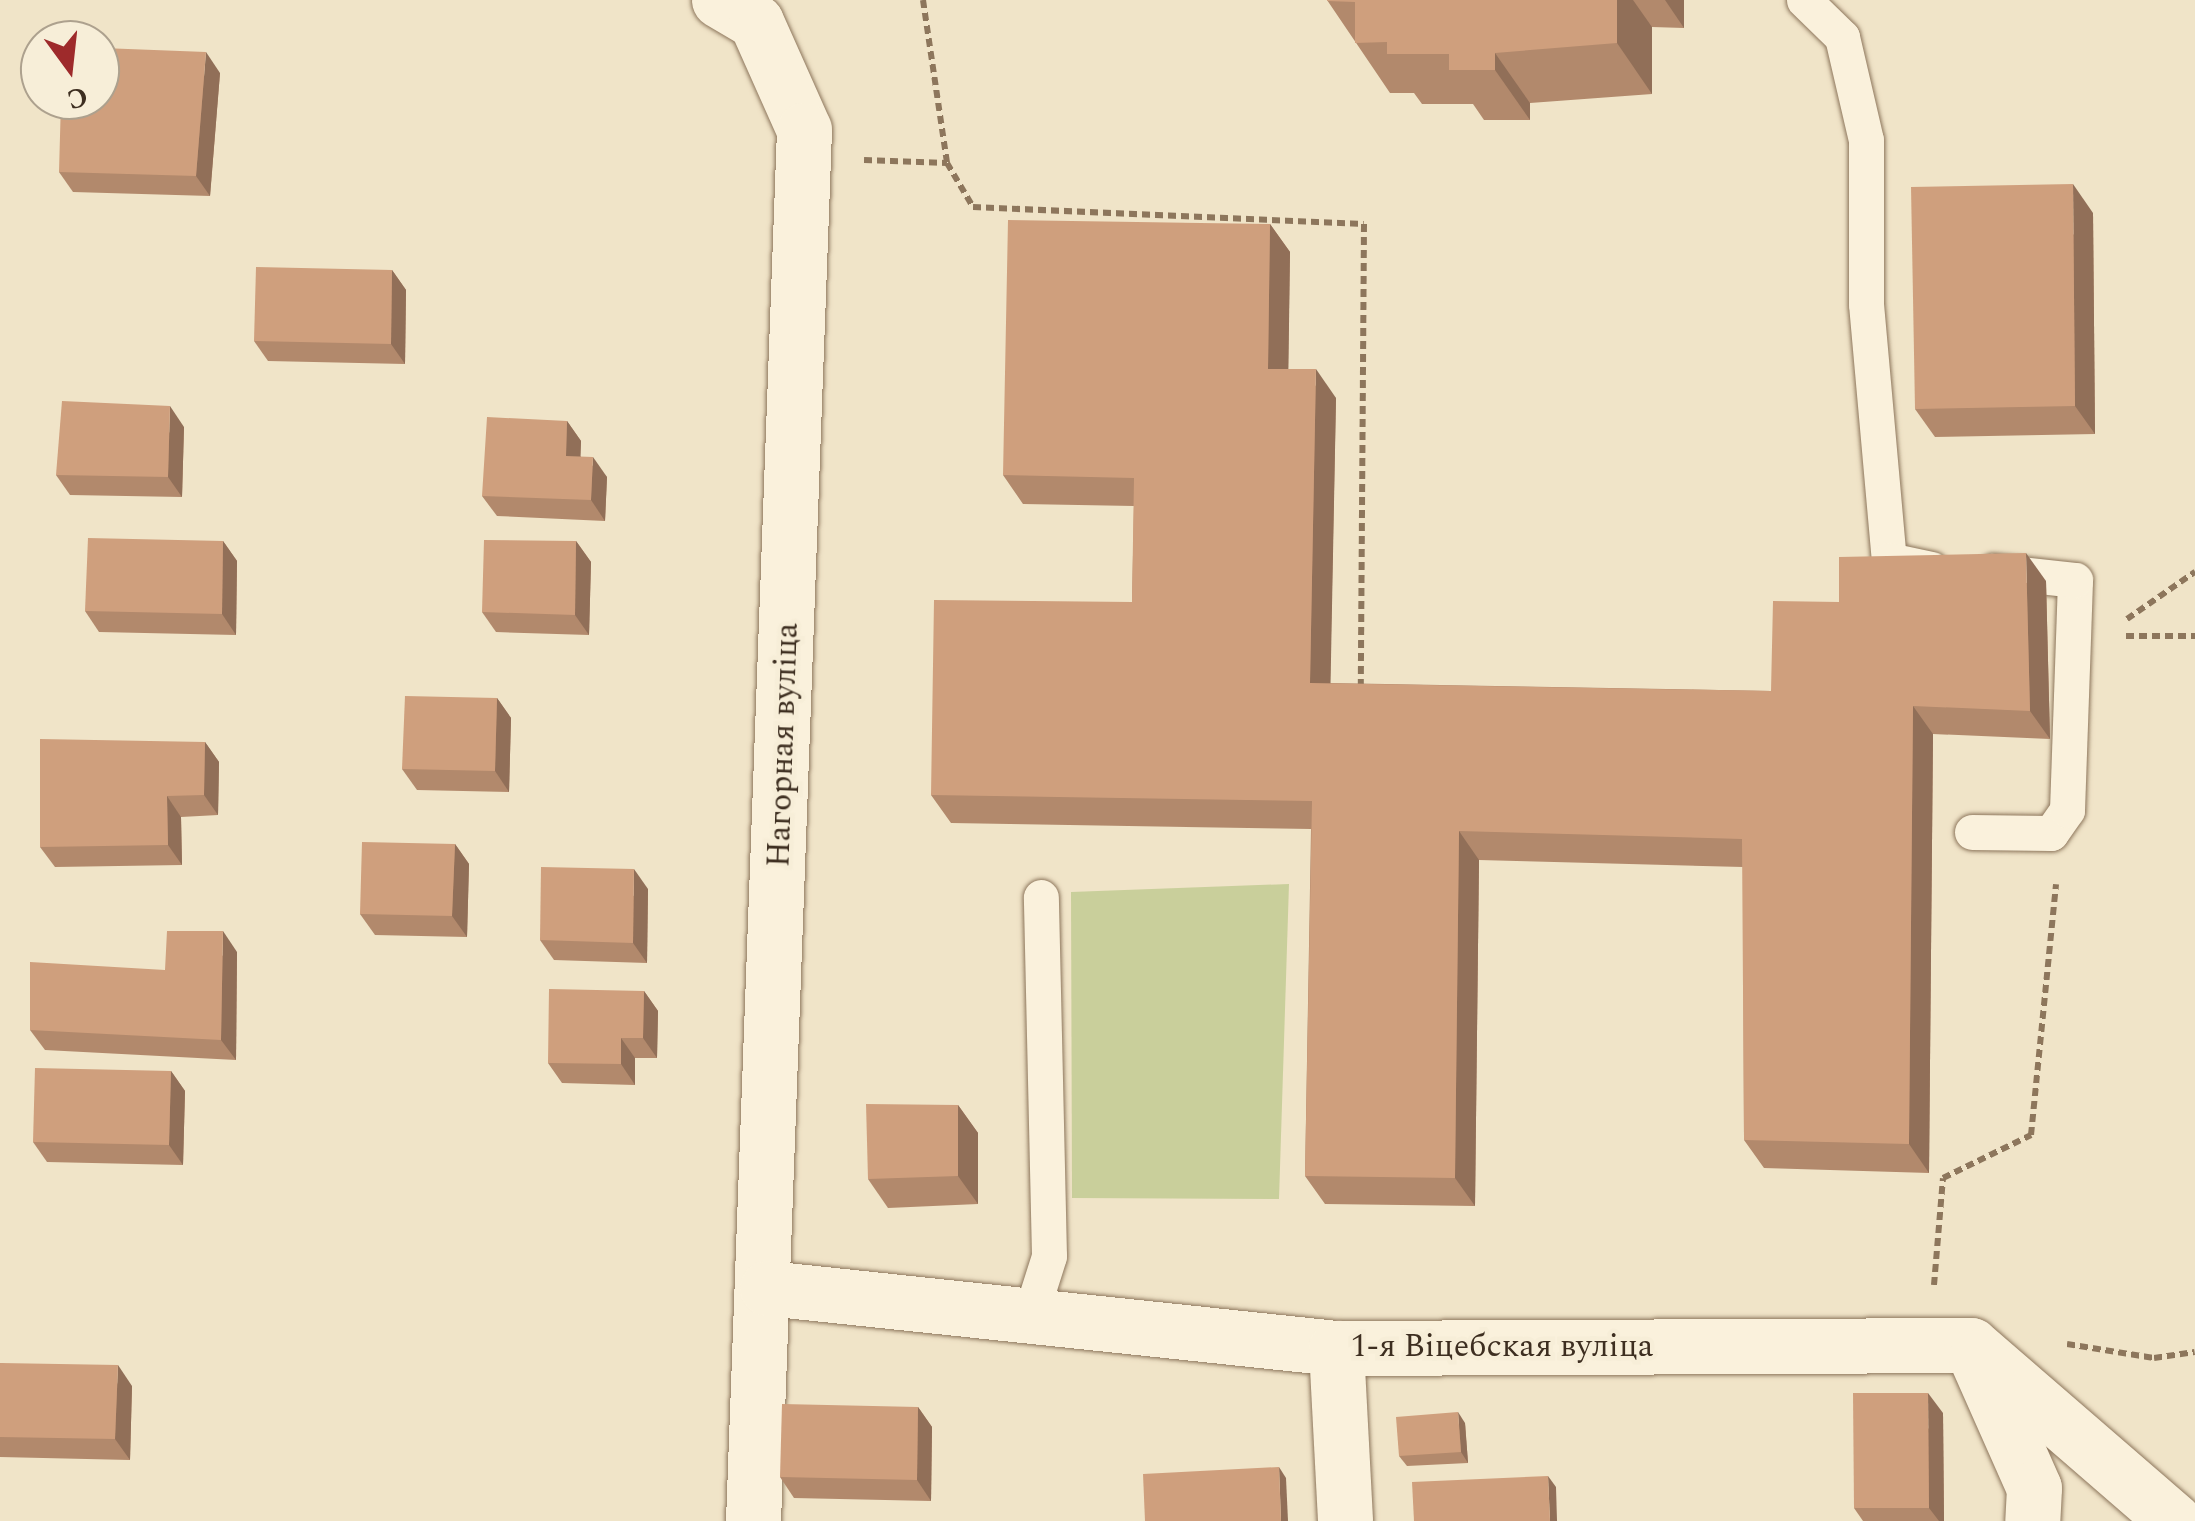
<!DOCTYPE html>
<meta charset="utf-8">
<style>
body{margin:0}
#map{position:relative;width:2195px;height:1521px;overflow:hidden;background:#f0e4c8;font-family:Spectral,serif}
div>[style]{position:absolute}
.green>*{inset:0;background:#c9cf9b}
.path>*{height:6px;margin-top:-3px;transform-origin:0;background:repeating-linear-gradient(90deg,#8d765c 0 8px,transparent 0 13px)}
.roads{filter:drop-shadow(0 0 2px #8d765c) drop-shadow(0 0 2px #8d765c)}
.lane>*{height:35px;margin:-17.5px;padding:0 17.5px;transform-origin:17.5px;border-radius:17.5px;background:#faf1dc}
.street>*{height:55px;margin:-27.5px;padding:0 27.5px;transform-origin:27.5px;border-radius:27.5px;background:#faf1dc}
.wall>*{inset:0;background:#b2896c}
.shaded-wall>*{inset:0;background:#916f58}
.building>*{inset:0;background:#cf9f7d}
span{translate:-50% -50%;white-space:nowrap;text-align:center;line-height:1.15;-webkit-text-stroke:9px #f7eed8;paint-order:stroke}
.street-label{font-size:32px;color:#3d2e20}
.north{position:absolute;left:20px;top:20px;width:100px;height:100px;box-sizing:border-box;background:#f7eed8;border:2px solid #ada18e;border-radius:50%;rotate:165deg;font-size:28px;font-weight:700;line-height:40px;text-align:center;color:#3d2e20}
.north::after{content:'';display:block;margin:auto;width:35px;height:45px;background:#9e2a2b;clip-path:polygon(50% 0,100% 100%,50% 72%,0 100%)}
</style>
<div id="map">
<div class="green">
<div style="clip-path:polygon(1289px 884px,1279px 1199px,1072px 1198px,1071px 892px)"></div>
</div>
<div class="path">
<div style="left:923px;top:0;width:165px;rotate:81.6deg"></div>
<div style="left:947px;top:163px;width:51px;rotate:59.4deg"></div>
<div style="left:973px;top:207px;width:391px;rotate:2.5deg"></div>
<div style="left:1364px;top:224px;width:463px;rotate:90.4deg"></div>
<div style="left:864px;top:160px;width:83px;rotate:2.1deg"></div>
<div style="left:2127px;top:619px;width:83px;rotate:-34.7deg"></div>
<div style="left:2126px;top:636px;width:69px"></div>
<div style="left:1934px;top:1285px;width:107px;rotate:-85.2deg"></div>
<div style="left:1943px;top:1178px;width:98px;rotate:-26deg"></div>
<div style="left:2031px;top:1135px;width:252px;rotate:-84.3deg"></div>
<div style="left:2067px;top:1344px;width:88px;rotate:9.1deg"></div>
<div style="left:2154px;top:1358px;width:41px;rotate:-8.3deg"></div>
</div>
<div class="roads">
<div class="lane">
<div style="left:1804px;top:0;width:53px;rotate:44.2deg"></div>
<div style="left:1842px;top:37px;width:106px;rotate:76.9deg"></div>
<div style="left:1866px;top:140px;width:164px;rotate:90deg"></div>
<div style="left:1866px;top:304px;width:257px;rotate:84.9deg"></div>
<div style="left:1889px;top:560px;width:43px;rotate:12.1deg"></div>
<div style="left:1972px;top:832px;width:79px;rotate:0.7deg"></div>
<div style="left:2051px;top:833px;width:28px;rotate:-55deg"></div>
<div style="left:2067px;top:810px;width:230px;rotate:-88deg"></div>
<div style="left:2075px;top:580px;width:82px;rotate:-173.7deg"></div>
<div style="left:1030px;top:1316px;width:63px;rotate:-72.4deg"></div>
<div style="left:1049px;top:1256px;width:359px;rotate:-91.3deg"></div>
</div>
<div class="street">
<div style="left:719px;top:0;width:43px;rotate:30.7deg"></div>
<div style="left:756px;top:22px;width:118px;rotate:66deg"></div>
<div style="left:804px;top:130px;width:1392px;rotate:92.1deg"></div>
<div style="left:767px;top:1288px;width:572px;rotate:6.02deg"></div>
<div style="left:1336px;top:1348px;width:635px;rotate:-0.27deg"></div>
<div style="left:1971px;top:1345px;width:269px;rotate:40.9deg"></div>
<div style="left:1336px;top:1348px;width:173px;rotate:87deg"></div>
<div style="left:1976px;top:1357px;width:143px;rotate:66.1deg"></div>
<div style="left:2034px;top:1488px;width:33px;rotate:93deg"></div>
</div>
</div>
<div class="wall">
<div style="clip-path:polygon(1327px 0,1684px 0,1684px 28px,1652px 27px,1652px 94px,1530px 103px,1530px 120px,1484px 120px,1473px 104px,1422px 104px,1414px 93px,1390px 93px)"></div>
<div style="clip-path:polygon(220px 73px,210px 196px,73px 192px,59px 172px,100px 100px)"></div>
<div style="clip-path:polygon(2093px 213px,2095px 434px,1935px 437px,1915px 409px)"></div>
<div style="clip-path:polygon(1270px 224px,1290px 252px,1288px 369px,1336px 398px,1330px 683px,1771px 691px,1839px 602px,2046px 581px,2050px 739px,1933px 734px,1929px 1173px,1764px 1168px,1744px 1140px,1743px 867px,1479px 860px,1475px 1206px,1325px 1204px,1305px 1176px,1311px 829px,951px 823px,931px 795px,1132px 602px,1134px 506px,1023px 504px,1003px 475px)"></div>
<div style="clip-path:polygon(392px 270px,406px 290px,405px 364px,268px 361px,254px 341px)"></div>
<div style="clip-path:polygon(567px 421px,581px 441px,580px 456px,607px 477px,605px 521px,497px 516px,482px 496px)"></div>
<div style="clip-path:polygon(184px 427px,182px 497px,70px 495px,56px 475px)"></div>
<div style="clip-path:polygon(223px 541px,237px 561px,236px 635px,99px 632px,85px 611px)"></div>
<div style="clip-path:polygon(576px 541px,591px 562px,589px 635px,496px 632px,482px 612px)"></div>
<div style="clip-path:polygon(497px 698px,511px 718px,509px 792px,417px 790px,402px 769px)"></div>
<div style="clip-path:polygon(205px 742px,219px 762px,218px 815px,181px 817px,182px 865px,55px 867px,40px 847px)"></div>
<div style="clip-path:polygon(455px 844px,469px 864px,467px 937px,375px 935px,360px 914px)"></div>
<div style="clip-path:polygon(648px 889px,647px 963px,554px 960px,540px 940px)"></div>
<div style="clip-path:polygon(237px 952px,236px 1060px,45px 1050px,30px 1030px,165px 970px)"></div>
<div style="clip-path:polygon(644px 991px,658px 1011px,657px 1058px,635px 1058px,635px 1085px,562px 1083px,548px 1063px)"></div>
<div style="clip-path:polygon(171px 1071px,185px 1091px,183px 1165px,47px 1162px,33px 1142px)"></div>
<div style="clip-path:polygon(958px 1105px,978px 1133px,978px 1204px,888px 1208px,868px 1179px)"></div>
<div style="clip-path:polygon(0 1363px,132px 1386px,130px 1460px,0 1457px)"></div>
<div style="clip-path:polygon(918px 1407px,932px 1427px,931px 1501px,794px 1498px,780px 1477px)"></div>
<div style="clip-path:polygon(1943px 1413px,1944px 1521px,1863px 1521px,1854px 1508px)"></div>
<div style="clip-path:polygon(1465px 1423px,1468px 1463px,1407px 1466px,1399px 1456px)"></div>
</div>
<div class="shaded-wall">
<div style="clip-path:polygon(1617px 0,1633px 0,1652px 27px,1652px 94px,1617px 43px)"></div>
<div style="clip-path:polygon(1665px 0,1684px 0,1684px 28px)"></div>
<div style="clip-path:polygon(206px 52px,220px 73px,210px 196px,196px 176px)"></div>
<div style="clip-path:polygon(1495px 53px,1530px 103px,1530px 120px,1495px 70px)"></div>
<div style="clip-path:polygon(2073px 184px,2093px 213px,2095px 434px,2075px 406px)"></div>
<div style="clip-path:polygon(1270px 224px,1290px 252px,1288px 397px,1268px 369px)"></div>
<div style="clip-path:polygon(392px 270px,406px 290px,405px 364px,391px 344px)"></div>
<div style="clip-path:polygon(1316px 369px,1336px 398px,1330px 711px,1310px 683px)"></div>
<div style="clip-path:polygon(170px 406px,184px 427px,182px 497px,168px 477px)"></div>
<div style="clip-path:polygon(567px 421px,581px 441px,580px 476px,566px 456px)"></div>
<div style="clip-path:polygon(593px 457px,607px 477px,605px 521px,591px 500px)"></div>
<div style="clip-path:polygon(223px 541px,237px 561px,236px 635px,222px 614px)"></div>
<div style="clip-path:polygon(576px 541px,591px 562px,589px 635px,575px 615px)"></div>
<div style="clip-path:polygon(2026px 553px,2046px 581px,2050px 739px,2030px 711px)"></div>
<div style="clip-path:polygon(497px 698px,511px 718px,509px 792px,495px 771px)"></div>
<div style="clip-path:polygon(1913px 706px,1933px 734px,1929px 1173px,1909px 1144px)"></div>
<div style="clip-path:polygon(205px 742px,219px 762px,218px 815px,204px 795px)"></div>
<div style="clip-path:polygon(167px 796px,181px 817px,182px 865px,168px 845px)"></div>
<div style="clip-path:polygon(1459px 831px,1479px 860px,1475px 1206px,1455px 1178px)"></div>
<div style="clip-path:polygon(455px 844px,469px 864px,467px 937px,452px 916px)"></div>
<div style="clip-path:polygon(634px 869px,648px 889px,647px 963px,633px 943px)"></div>
<div style="clip-path:polygon(223px 931px,237px 952px,236px 1060px,221px 1040px)"></div>
<div style="clip-path:polygon(644px 991px,658px 1011px,657px 1058px,643px 1038px)"></div>
<div style="clip-path:polygon(621px 1038px,635px 1058px,635px 1085px,621px 1064px)"></div>
<div style="clip-path:polygon(171px 1071px,185px 1091px,183px 1165px,169px 1145px)"></div>
<div style="clip-path:polygon(958px 1105px,978px 1133px,978px 1204px,958px 1176px)"></div>
<div style="clip-path:polygon(118px 1365px,132px 1386px,130px 1460px,115px 1439px)"></div>
<div style="clip-path:polygon(1928px 1393px,1943px 1413px,1944px 1521px,1939px 1521px,1929px 1508px)"></div>
<div style="clip-path:polygon(918px 1407px,932px 1427px,931px 1501px,917px 1480px)"></div>
<div style="clip-path:polygon(1458px 1412px,1465px 1423px,1468px 1463px,1461px 1452px)"></div>
<div style="clip-path:polygon(1279px 1467px,1286px 1478px,1288px 1521px,1281px 1521px)"></div>
<div style="clip-path:polygon(1548px 1476px,1556px 1487px,1557px 1521px,1550px 1521px)"></div>
</div>
<div class="building">
<div style="clip-path:polygon(1327px 0,1617px 0,1617px 43px,1495px 53px,1495px 70px,1449px 70px,1449px 54px,1387px 54px,1387px 42px,1355px 43px,1355px 2px,1327px 1px)"></div>
<div style="clip-path:polygon(102px 48px,206px 52px,196px 176px,59px 172px,61px 100px,100px 100px)"></div>
<div style="clip-path:polygon(2073px 184px,2075px 406px,1915px 409px,1911px 187px)"></div>
<div style="clip-path:polygon(1008px 220px,1270px 224px,1268px 369px,1316px 369px,1310px 683px,1771px 691px,1773px 601px,1839px 602px,1839px 557px,2026px 553px,2030px 711px,1913px 706px,1909px 1144px,1744px 1140px,1742px 839px,1459px 831px,1455px 1178px,1305px 1176px,1312px 801px,931px 795px,934px 600px,1132px 602px,1134px 478px,1003px 475px)"></div>
<div style="clip-path:polygon(256px 267px,392px 270px,391px 344px,254px 341px)"></div>
<div style="clip-path:polygon(62px 401px,170px 406px,168px 477px,56px 475px)"></div>
<div style="clip-path:polygon(487px 417px,567px 421px,566px 456px,593px 457px,591px 500px,482px 496px)"></div>
<div style="clip-path:polygon(88px 538px,223px 541px,222px 614px,85px 611px)"></div>
<div style="clip-path:polygon(484px 540px,576px 541px,575px 615px,482px 612px)"></div>
<div style="clip-path:polygon(405px 696px,497px 698px,495px 771px,402px 769px)"></div>
<div style="clip-path:polygon(40px 739px,205px 742px,204px 795px,167px 796px,168px 845px,40px 847px)"></div>
<div style="clip-path:polygon(362px 842px,455px 844px,452px 916px,360px 914px)"></div>
<div style="clip-path:polygon(541px 867px,634px 869px,633px 943px,540px 940px)"></div>
<div style="clip-path:polygon(167px 931px,223px 931px,221px 1040px,30px 1030px,30px 962px,165px 970px)"></div>
<div style="clip-path:polygon(549px 989px,644px 991px,643px 1038px,621px 1038px,621px 1064px,548px 1063px)"></div>
<div style="clip-path:polygon(35px 1068px,171px 1071px,169px 1145px,33px 1142px)"></div>
<div style="clip-path:polygon(866px 1104px,958px 1105px,958px 1176px,868px 1179px)"></div>
<div style="clip-path:polygon(0 1363px,118px 1365px,115px 1439px,0 1437px)"></div>
<div style="clip-path:polygon(1853px 1393px,1928px 1393px,1929px 1508px,1854px 1508px)"></div>
<div style="clip-path:polygon(782px 1404px,918px 1407px,917px 1480px,780px 1477px)"></div>
<div style="clip-path:polygon(1458px 1412px,1461px 1452px,1399px 1456px,1396px 1417px)"></div>
<div style="clip-path:polygon(1279px 1467px,1281px 1521px,1145px 1521px,1143px 1474px)"></div>
<div style="clip-path:polygon(1548px 1476px,1550px 1521px,1414px 1521px,1412px 1482px)"></div>
</div>
<div class="street-label">
<span style="left:784px;top:745px;rotate:-88deg">Нагорная вуліца</span>
<span style="left:1502px;top:1347px">1-я Віцебская вуліца</span>
</div>
<div class="north">С</div>
</div>
